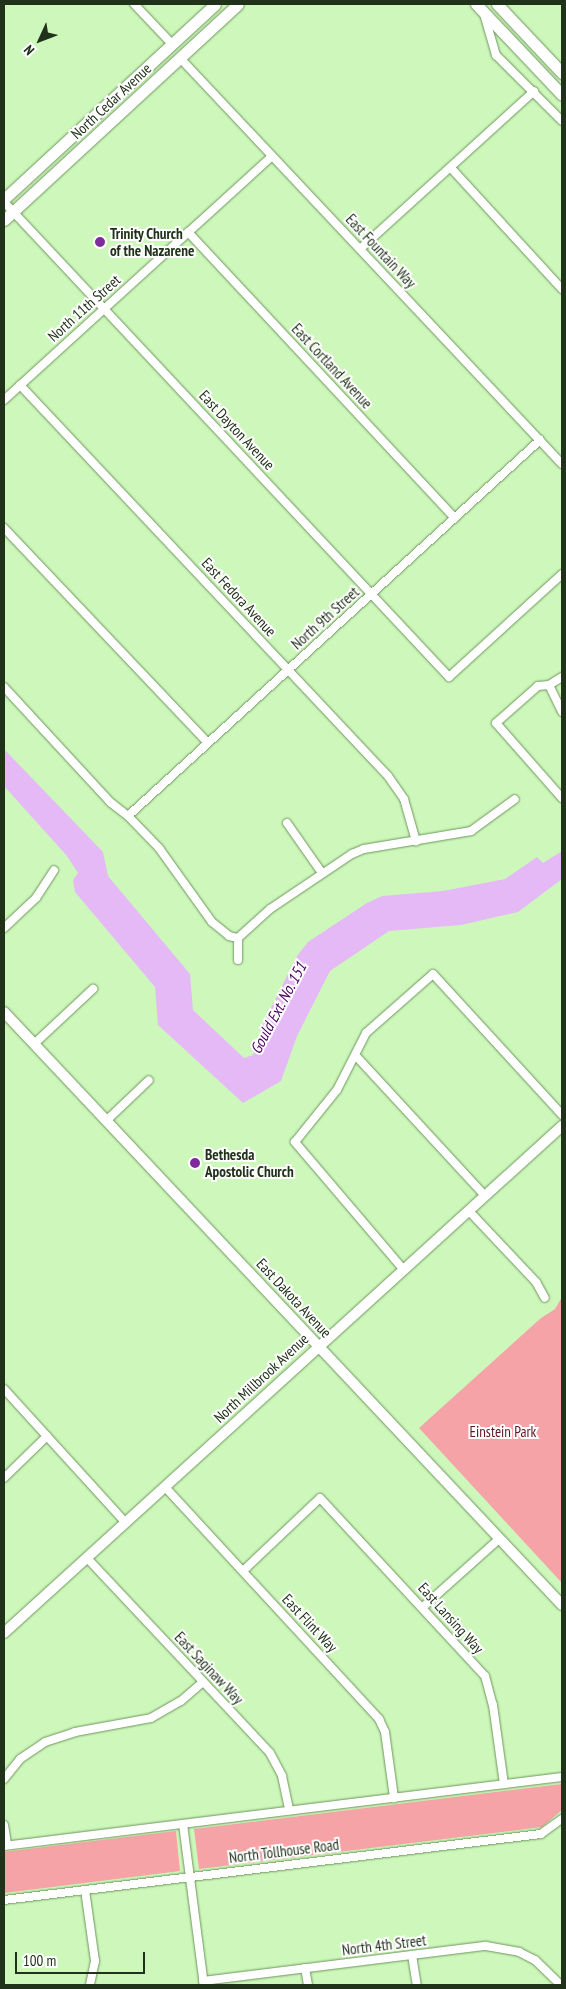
<!DOCTYPE html>
<style>
body{margin:0}
#map{position:relative;width:566px;height:1989px;overflow:hidden;background:#cef8bb;font-family:"PT Sans Narrow",sans-serif}
div>[style]{position:absolute}
.green>*{inset:0;background:#f5a3a7}
.water>*{inset:0;background:#e4b9f5}
.roads{filter:drop-shadow(0 0 1px #6e955d) drop-shadow(0 0 1px #6e955d)}
.minor>*{height:8px;margin:-4px;padding:0 4px;transform-origin:4px;border-radius:4px;background:#fff}
.tertiary>*{height:10px;margin:-5px;padding:0 5px;transform-origin:5px;border-radius:5px;background:#fff}
.secondary>*{height:11px;margin:-5.5px;padding:0 5.5px;transform-origin:5.5px;border-radius:5.5px;background:#fff}
.dots>*{width:14px;height:14px;translate:-50% -50%;box-sizing:border-box;border:2px solid #fff;border-radius:50%}
span{translate:-50% -50%;white-space:nowrap;text-align:center;line-height:1.15;-webkit-text-stroke:4px #fff;paint-order:stroke}
.street-label{font-size:15px;color:#21321a}
.poi-label{font-size:15px;color:#21321a;font-weight:700}
.left{translate:0 -50%;text-align:left}
.park-label{font-size:15px;color:#641422}
.water-label{font-size:16px;color:#4d0362;font-style:italic}
.frame{position:absolute;inset:0;border:5px solid #21321a;pointer-events:none}
.north{position:absolute;left:15px;top:15px;width:50px;height:50px;-webkit-text-stroke:4px #fff;paint-order:stroke;rotate:227deg;font-size:14px;font-weight:700;line-height:20px;text-align:center;color:#21321a}
.north::after{content:'';display:block;margin:auto;width:18px;height:22px;background:#21321a;clip-path:polygon(50% 0,100% 100%,50% 72%,0 100%)}
.scale{position:absolute;left:15px;top:1952px;width:130px;height:22px;box-sizing:border-box;border:2px solid #21321a;border-top:0;padding-left:6px;font-size:15px;line-height:18px;white-space:nowrap;color:#21321a;-webkit-text-stroke:4px #fff;paint-order:stroke}
</style>
<div id="map">
<div class="green">
<div style="clip-path:polygon(562px 1297px,562px 1583px,419px 1428px,541px 1318px,555px 1309px)"></div>
<div style="clip-path:polygon(562px 1784px,562px 1810px,542px 1827px,199px 1869px,194px 1829px)"></div>
<div style="clip-path:polygon(176px 1831px,180px 1871px,4px 1893px,4px 1852px)"></div>
</div>
<div class="water">
<div style="clip-path:polygon(4px 749px,103px 852px,108px 876px,190px 974px,193px 1010px,244px 1058px,253px 1055px,264px 1022px,297px 956px,308px 942px,367px 903px,382px 896px,443px 891px,505px 879px,537px 857px,543px 863px,562px 851px,562px 879px,518px 912px,461px 925px,389px 931px,330px 971px,297px 1036px,281px 1081px,243px 1103px,158px 1025px,155px 987px,75px 892px,73px 880px,78px 873px,67px 856px,4px 786px)"></div>
</div>
<div class="roads">
<div class="minor">
<div style="left:134px;top:4px;width:55px;rotate:46.5deg"></div>
<div style="left:484px;top:14px;width:43px;rotate:73.7deg"></div>
<div style="left:496px;top:55px;width:93px;rotate:45deg"></div>
<div style="left:180px;top:58px;width:557px;rotate:46.74deg"></div>
<div style="left:451px;top:168px;width:164px;rotate:47.5deg"></div>
<div style="left:4px;top:202px;width:651px;rotate:46.87deg"></div>
<div style="left:449px;top:677px;width:153px;rotate:-42.3deg"></div>
<div style="left:188px;top:232px;width:391px;rotate:47deg"></div>
<div style="left:360px;top:249px;width:235px;rotate:-42.2deg"></div>
<div style="left:20px;top:385px;width:537px;rotate:46.74deg"></div>
<div style="left:388px;top:776px;width:28px;rotate:55deg"></div>
<div style="left:404px;top:799px;width:44px;rotate:74.1deg"></div>
<div style="left:4px;top:400px;width:362px;rotate:-42.3deg"></div>
<div style="left:4px;top:528px;width:296px;rotate:46.5deg"></div>
<div style="left:562px;top:677px;width:15px;rotate:148deg"></div>
<div style="left:549px;top:685px;width:11px;rotate:175deg"></div>
<div style="left:538px;top:686px;width:56px;rotate:138.6deg"></div>
<div style="left:496px;top:723px;width:100px;rotate:48.7deg"></div>
<div style="left:549px;top:685px;width:30px;rotate:64deg"></div>
<div style="left:4px;top:687px;width:156px;rotate:47.3deg"></div>
<div style="left:110px;top:802px;width:23px;rotate:38deg"></div>
<div style="left:128px;top:816px;width:45px;rotate:45.9deg"></div>
<div style="left:159px;top:848px;width:91px;rotate:54.4deg"></div>
<div style="left:212px;top:922px;width:22px;rotate:39deg"></div>
<div style="left:229px;top:936px;width:9px;rotate:13deg"></div>
<div style="left:128px;top:816px;width:558px;rotate:-42.38deg"></div>
<div style="left:287px;top:823px;width:61px;rotate:55deg"></div>
<div style="left:4px;top:928px;width:44px;rotate:-43.2deg"></div>
<div style="left:36px;top:898px;width:33px;rotate:-57deg"></div>
<div style="left:238px;top:938px;width:43px;rotate:-42.2deg"></div>
<div style="left:270px;top:909px;width:99px;rotate:-33.9deg"></div>
<div style="left:352px;top:854px;width:13px;rotate:-23deg"></div>
<div style="left:364px;top:849px;width:109px;rotate:-9.5deg"></div>
<div style="left:471px;top:831px;width:54px;rotate:-36deg"></div>
<div style="left:238px;top:960px;width:22px;rotate:-90deg"></div>
<div style="left:34px;top:1044px;width:81px;rotate:-43deg"></div>
<div style="left:356px;top:1056px;width:190px;rotate:47.3deg"></div>
<div style="left:106px;top:1121px;width:59px;rotate:-43.6deg"></div>
<div style="left:469px;top:1211px;width:98px;rotate:46.7deg"></div>
<div style="left:536px;top:1282px;width:18px;rotate:61deg"></div>
<div style="left:403px;top:1269px;width:167px;rotate:-130.4deg"></div>
<div style="left:295px;top:1142px;width:67px;rotate:-51.1deg"></div>
<div style="left:337px;top:1090px;width:64px;rotate:-63deg"></div>
<div style="left:366px;top:1033px;width:89px;rotate:-41.4deg"></div>
<div style="left:433px;top:974px;width:191px;rotate:47.5deg"></div>
<div style="left:4px;top:1389px;width:181px;rotate:47.7deg"></div>
<div style="left:4px;top:1478px;width:60px;rotate:-44.3deg"></div>
<div style="left:165px;top:1487px;width:316px;rotate:47.3deg"></div>
<div style="left:379px;top:1719px;width:14px;rotate:65deg"></div>
<div style="left:385px;top:1732px;width:67px;rotate:82.2deg"></div>
<div style="left:87px;top:1558px;width:267px;rotate:46.8deg"></div>
<div style="left:270px;top:1753px;width:26px;rotate:62deg"></div>
<div style="left:282px;top:1776px;width:35px;rotate:78deg"></div>
<div style="left:243px;top:1571px;width:106px;rotate:-43.5deg"></div>
<div style="left:320px;top:1498px;width:243px;rotate:47.2deg"></div>
<div style="left:485px;top:1676px;width:30px;rotate:75deg"></div>
<div style="left:493px;top:1705px;width:80px;rotate:82.1deg"></div>
<div style="left:423px;top:1607px;width:102px;rotate:-41.8deg"></div>
<div style="left:4px;top:1779px;width:26px;rotate:-51deg"></div>
<div style="left:20px;top:1759px;width:30px;rotate:-34deg"></div>
<div style="left:45px;top:1742px;width:32px;rotate:-18deg"></div>
<div style="left:75px;top:1732px;width:77px;rotate:-10.4deg"></div>
<div style="left:151px;top:1718px;width:34px;rotate:-30deg"></div>
<div style="left:181px;top:1701px;width:29px;rotate:-41deg"></div>
<div style="left:183px;top:1824px;width:162px;rotate:82.6deg"></div>
<div style="left:4px;top:1825px;width:20px;rotate:81deg"></div>
<div style="left:4px;top:1846px;width:562px;rotate:-7.05deg"></div>
<div style="left:85px;top:1890px;width:72px;rotate:82deg"></div>
<div style="left:95px;top:1961px;width:25px;rotate:102deg"></div>
<div style="left:4px;top:1900px;width:541px;rotate:-7.01deg"></div>
<div style="left:541px;top:1834px;width:26px;rotate:-36deg"></div>
<div style="left:412px;top:1955px;width:30px;rotate:81deg"></div>
<div style="left:305px;top:1968px;width:17px;rotate:80deg"></div>
<div style="left:203px;top:1981px;width:285px;rotate:-7.1deg"></div>
<div style="left:486px;top:1946px;width:34px;rotate:10deg"></div>
<div style="left:519px;top:1952px;width:18px;rotate:27deg"></div>
<div style="left:535px;top:1960px;width:36px;rotate:44deg"></div>
</div>
<div class="tertiary">
<div style="left:4px;top:1012px;width:814px;rotate:46.74deg"></div>
<div style="left:4px;top:1633px;width:754px;rotate:-42.26deg"></div>
</div>
<div class="secondary">
<div style="left:476px;top:4px;width:125px;rotate:46.6deg"></div>
<div style="left:497px;top:4px;width:95px;rotate:46.7deg"></div>
<div style="left:4px;top:199px;width:287px;rotate:-42.7deg"></div>
<div style="left:4px;top:220px;width:318px;rotate:-42.7deg"></div>
</div>
</div>
<div class="dots">
<div style="left:100px;top:242px;background:#7f2b9b"></div>
<div style="left:195px;top:1163px;background:#7f2b9b"></div>
</div>
<div class="street-label">
<span style="left:111px;top:101px;rotate:-43deg">North Cedar Avenue</span>
<span style="left:381px;top:251px;rotate:47deg">East Fountain Way</span>
<span style="left:84px;top:308px;rotate:-42deg">North 11th Street</span>
<span style="left:332px;top:366px;rotate:47deg">East Cortland Avenue</span>
<span style="left:237px;top:430px;rotate:47deg">East Dayton Avenue</span>
<span style="left:239px;top:597px;rotate:47deg">East Fedora Avenue</span>
<span style="left:325px;top:618px;rotate:-42deg">North 9th Street</span>
<span style="left:294px;top:1298px;rotate:47deg">East Dakota Avenue</span>
<span style="left:261px;top:1378px;rotate:-43deg">North Millbrook Avenue</span>
<span style="left:451px;top:1618px;rotate:48deg">East Lansing Way</span>
<span style="left:310px;top:1623px;rotate:47deg">East Flint Way</span>
<span style="left:209px;top:1668px;rotate:47deg">East Saginaw Way</span>
<span style="left:284px;top:1851px;rotate:-7deg">North Tollhouse Road</span>
<span style="left:384px;top:1945px;rotate:-7deg">North 4th Street</span>
</div>
<div class="poi-label">
<span class="left" style="left:110px;top:242px">Trinity Church<br>of the Nazarene</span>
<span class="left" style="left:205px;top:1163px">Bethesda<br>Apostolic Church</span>
</div>
<div class="park-label">
<span style="left:503px;top:1432px">Einstein Park</span>
</div>
<div class="water-label">
<span style="left:278px;top:1008px;rotate:-62deg">Gould Ext. No. 151</span>
</div>
<div class="frame"></div>
<div class="north">N</div>
<div class="scale">100 m</div>
</div>
